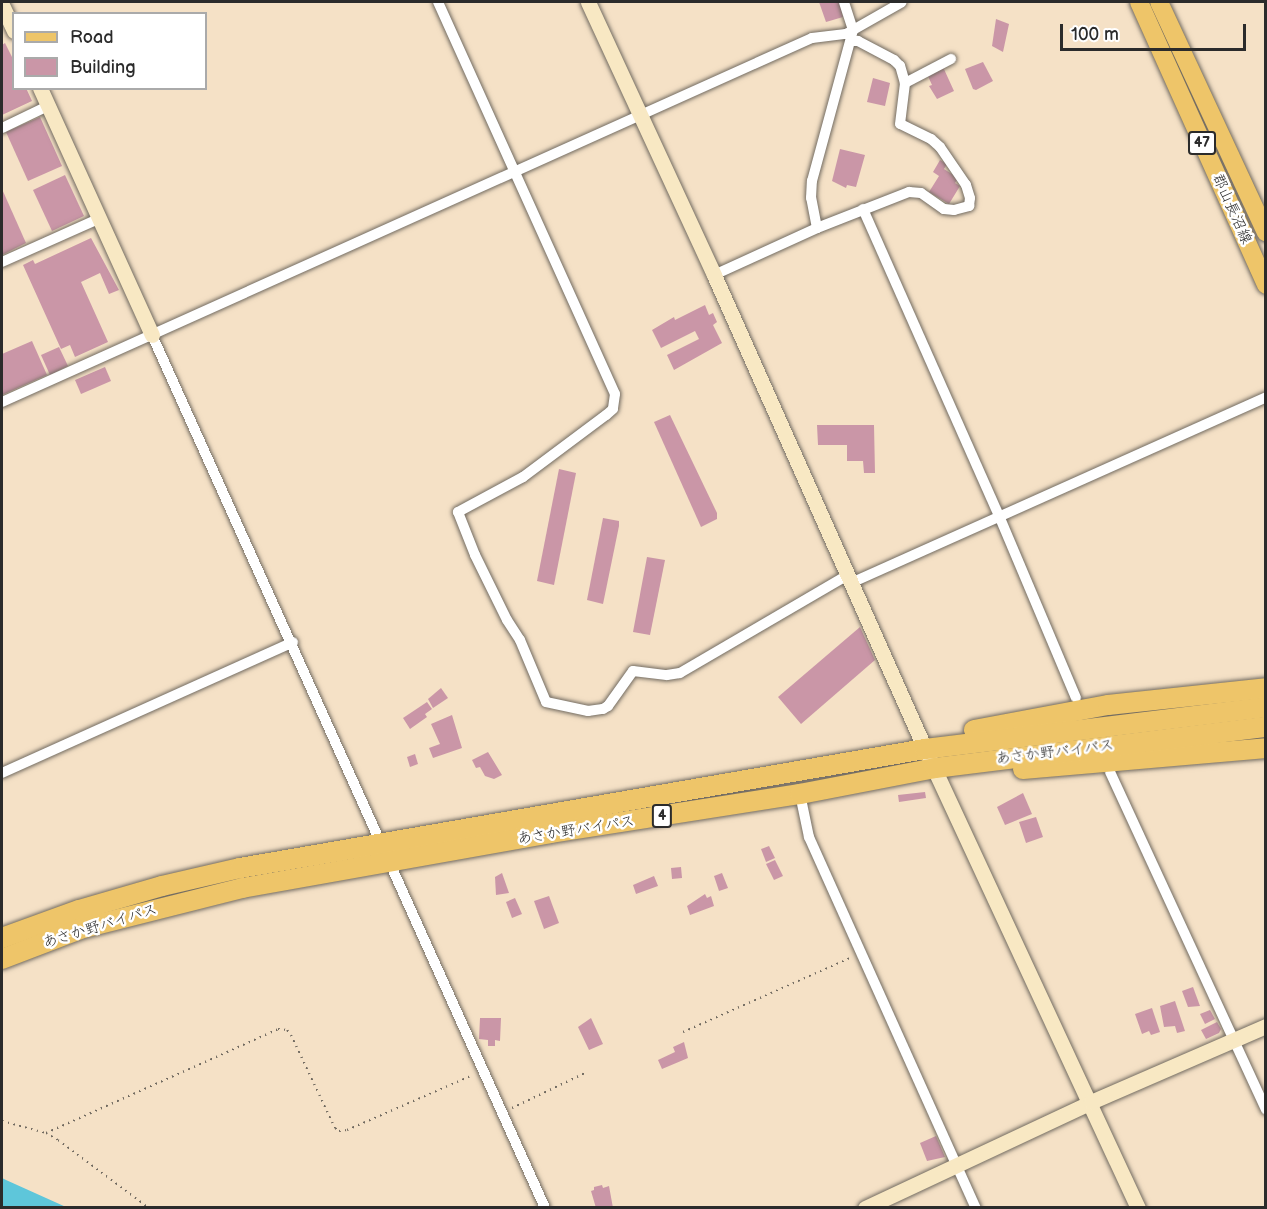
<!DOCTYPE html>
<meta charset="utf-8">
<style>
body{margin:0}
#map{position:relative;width:1267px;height:1209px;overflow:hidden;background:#f5e1c6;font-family:"Balsamiq Sans","Klee One",sans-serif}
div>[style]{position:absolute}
.water>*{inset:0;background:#5ec6da}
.building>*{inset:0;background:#ca96a7}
.path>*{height:2px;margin-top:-1px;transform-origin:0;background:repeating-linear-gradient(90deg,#726b61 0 1.5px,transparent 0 6px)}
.roads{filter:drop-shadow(0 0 2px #726b61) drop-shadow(0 0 2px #726b61)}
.street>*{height:10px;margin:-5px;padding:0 5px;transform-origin:5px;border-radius:5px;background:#fff}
.secondary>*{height:15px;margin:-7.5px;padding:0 7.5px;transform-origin:7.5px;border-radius:7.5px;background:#f8e8c3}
.primary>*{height:18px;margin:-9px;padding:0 9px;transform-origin:9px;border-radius:9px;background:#eec569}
.highway>*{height:20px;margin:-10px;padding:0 10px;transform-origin:10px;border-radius:10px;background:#eec569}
span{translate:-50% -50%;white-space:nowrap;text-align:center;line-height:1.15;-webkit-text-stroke:5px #fff;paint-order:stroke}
.shield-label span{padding:2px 4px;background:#fff;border:2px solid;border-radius:4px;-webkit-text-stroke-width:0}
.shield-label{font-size:14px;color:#2b2b2b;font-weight:700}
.street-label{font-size:15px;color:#2b2b2b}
.frame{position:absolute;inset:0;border:3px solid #2b2b2b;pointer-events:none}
.legend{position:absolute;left:12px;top:12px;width:195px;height:78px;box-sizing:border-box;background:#fff;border:2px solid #aaa;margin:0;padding:8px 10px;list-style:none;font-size:18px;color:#2b2b2b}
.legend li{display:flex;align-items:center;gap:12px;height:30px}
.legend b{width:30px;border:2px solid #aaa}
.scale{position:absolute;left:1060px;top:24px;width:186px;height:27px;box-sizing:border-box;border:3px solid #2b2b2b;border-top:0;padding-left:8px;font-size:18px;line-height:21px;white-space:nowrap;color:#2b2b2b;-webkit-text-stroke:4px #fff;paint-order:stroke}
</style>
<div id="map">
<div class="water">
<div style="clip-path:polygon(2px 1178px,6px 1180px,66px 1207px,2px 1207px)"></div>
</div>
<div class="building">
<div style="clip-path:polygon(819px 2px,840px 2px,843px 17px,826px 22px)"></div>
<div style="clip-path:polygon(996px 19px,1009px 24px,1003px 52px,992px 46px)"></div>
<div style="clip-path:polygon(5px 43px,14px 61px,14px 88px,26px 88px,32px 101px,2px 115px,2px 45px)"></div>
<div style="clip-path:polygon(983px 62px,993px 81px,976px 90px,973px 89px,965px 69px)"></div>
<div style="clip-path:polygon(943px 67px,954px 91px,937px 99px,929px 86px,932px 85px,927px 74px)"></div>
<div style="clip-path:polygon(873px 78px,890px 83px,885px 106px,867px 102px)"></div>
<div style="clip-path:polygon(40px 117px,62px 166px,28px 181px,6px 132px)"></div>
<div style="clip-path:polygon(840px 149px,865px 155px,856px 187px,847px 185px,846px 188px,832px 181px)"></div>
<div style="clip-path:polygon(940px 160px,947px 164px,944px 169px,958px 178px,955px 183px,960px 186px,949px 204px,929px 192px,939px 176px,933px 172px)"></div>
<div style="clip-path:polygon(65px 175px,84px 216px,52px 231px,33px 190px)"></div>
<div style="clip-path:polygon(2px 189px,26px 243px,2px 255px)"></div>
<div style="clip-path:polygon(91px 238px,119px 290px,109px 294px,100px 273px,81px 282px,108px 342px,75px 357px,70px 345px,61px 349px,23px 265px,33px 260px,35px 264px)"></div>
<div style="clip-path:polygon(705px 305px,709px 315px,713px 313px,717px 322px,713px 325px,722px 343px,674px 370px,667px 355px,699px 339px,695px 331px,661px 348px,652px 330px,674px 317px,675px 320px)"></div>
<div style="clip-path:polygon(32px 341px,47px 375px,2px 395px,2px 354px)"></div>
<div style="clip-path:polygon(59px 347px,68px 366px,50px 375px,41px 355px)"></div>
<div style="clip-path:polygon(105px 367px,111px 381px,81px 394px,75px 380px)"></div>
<div style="clip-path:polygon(670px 415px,717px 513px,717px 519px,701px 527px,654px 422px)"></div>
<div style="clip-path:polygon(817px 425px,874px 425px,875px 473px,864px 473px,863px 461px,847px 461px,847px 445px,818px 445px)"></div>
<div style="clip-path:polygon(559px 469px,576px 473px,554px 585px,537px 581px)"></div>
<div style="clip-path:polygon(603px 518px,619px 521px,619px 526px,603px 604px,587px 600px)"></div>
<div style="clip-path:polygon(647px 557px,665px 560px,650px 635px,633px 632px)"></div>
<div style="clip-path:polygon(860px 627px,875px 660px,801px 724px,778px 697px)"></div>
<div style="clip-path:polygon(441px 688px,448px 698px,433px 708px,428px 699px)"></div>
<div style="clip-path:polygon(427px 702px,432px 709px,425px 714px,427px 717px,410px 729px,403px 718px)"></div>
<div style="clip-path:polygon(452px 715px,462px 748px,433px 758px,429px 748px,440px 744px,431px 724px)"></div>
<div style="clip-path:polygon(488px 752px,502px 775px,494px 779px,485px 776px,480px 767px,476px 768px,472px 760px)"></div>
<div style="clip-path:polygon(415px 754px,418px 764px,410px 767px,407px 757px)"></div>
<div style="clip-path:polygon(925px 792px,926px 798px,899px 802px,898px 795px)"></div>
<div style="clip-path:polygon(1023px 793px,1032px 814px,1005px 825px,997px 807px)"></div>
<div style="clip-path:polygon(1036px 817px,1043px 837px,1026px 843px,1019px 822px)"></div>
<div style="clip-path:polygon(769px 846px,775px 858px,766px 862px,761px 849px)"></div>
<div style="clip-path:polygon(775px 860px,783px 876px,774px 880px,766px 864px)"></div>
<div style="clip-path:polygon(681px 867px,682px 878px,672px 879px,671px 868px)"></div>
<div style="clip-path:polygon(502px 873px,509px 893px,496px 895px,495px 877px)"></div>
<div style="clip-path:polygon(722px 873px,728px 888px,719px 891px,714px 876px)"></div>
<div style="clip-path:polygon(654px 876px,658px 886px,636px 894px,633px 885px)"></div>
<div style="clip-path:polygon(705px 894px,707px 898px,711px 896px,714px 906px,690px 915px,687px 906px)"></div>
<div style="clip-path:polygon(549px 896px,559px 923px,544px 929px,534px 901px)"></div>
<div style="clip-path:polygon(515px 898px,522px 914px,512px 918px,506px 902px)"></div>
<div style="clip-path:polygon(1193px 987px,1200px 1006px,1188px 1007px,1182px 991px)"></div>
<div style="clip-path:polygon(1175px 1001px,1185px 1031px,1177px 1033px,1175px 1026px,1164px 1027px,1160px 1006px)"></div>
<div style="clip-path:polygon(1152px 1008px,1160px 1032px,1151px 1035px,1149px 1031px,1142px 1034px,1135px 1014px)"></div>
<div style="clip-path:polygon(1210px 1010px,1215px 1019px,1205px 1024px,1200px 1014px)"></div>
<div style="clip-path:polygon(480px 1018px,501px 1018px,500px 1041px,495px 1040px,495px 1046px,488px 1046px,488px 1040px,479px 1039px)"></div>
<div style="clip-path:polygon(591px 1018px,603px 1044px,589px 1050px,578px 1027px)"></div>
<div style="clip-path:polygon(1217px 1022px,1221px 1029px,1219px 1033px,1206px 1039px,1201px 1030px)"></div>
<div style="clip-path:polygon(684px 1042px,688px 1058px,662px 1069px,658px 1060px,675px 1052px,673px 1047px)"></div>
<div style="clip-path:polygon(936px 1136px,945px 1157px,927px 1161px,920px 1143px)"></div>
<div style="clip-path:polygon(602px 1185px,603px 1188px,609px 1186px,613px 1208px,596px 1208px,591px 1191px,594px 1190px,594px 1187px)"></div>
</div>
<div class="path">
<div style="left:683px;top:1032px;width:183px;rotate:-23.9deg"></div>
<div style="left:512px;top:1108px;width:81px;rotate:-25.6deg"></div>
<div style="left:2px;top:1121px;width:46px;rotate:15.3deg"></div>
<div style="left:46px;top:1133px;width:14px;rotate:30deg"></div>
<div style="left:58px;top:1140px;width:114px;rotate:36.8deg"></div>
<div style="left:46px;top:1133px;width:254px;rotate:-24.1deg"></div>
<div style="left:278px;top:1029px;width:9px;rotate:6deg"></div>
<div style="left:287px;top:1030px;width:6px;rotate:51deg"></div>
<div style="left:291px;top:1035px;width:103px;rotate:64.7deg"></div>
<div style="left:335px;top:1128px;width:5px;rotate:37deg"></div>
<div style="left:339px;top:1131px;width:8px;rotate:-7deg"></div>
<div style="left:347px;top:1130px;width:137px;rotate:-23.6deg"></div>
</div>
<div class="roads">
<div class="street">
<div style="left:438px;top:2px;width:430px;rotate:65.7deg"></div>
<div style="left:615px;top:394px;width:15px;rotate:98deg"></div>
<div style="left:613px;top:409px;width:9px;rotate:139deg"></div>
<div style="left:606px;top:415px;width:104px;rotate:143.2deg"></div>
<div style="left:523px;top:477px;width:74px;rotate:151.7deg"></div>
<div style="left:458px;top:512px;width:46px;rotate:68.4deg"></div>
<div style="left:475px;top:555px;width:72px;rotate:63.8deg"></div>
<div style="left:507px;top:620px;width:24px;rotate:57deg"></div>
<div style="left:520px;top:640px;width:67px;rotate:67.2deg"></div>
<div style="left:546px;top:702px;width:43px;rotate:12.1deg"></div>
<div style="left:588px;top:711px;width:15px;rotate:-8deg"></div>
<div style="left:603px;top:709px;width:6px;rotate:-31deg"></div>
<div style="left:608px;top:706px;width:43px;rotate:-54.5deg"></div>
<div style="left:633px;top:671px;width:34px;rotate:7deg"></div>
<div style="left:667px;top:675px;width:13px;rotate:-9deg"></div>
<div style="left:680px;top:673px;width:194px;rotate:-30.3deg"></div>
<div style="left:905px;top:83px;width:52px;rotate:-27.6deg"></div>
<div style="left:2px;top:128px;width:51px;rotate:-25.6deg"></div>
<div style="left:863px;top:209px;width:338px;rotate:66.1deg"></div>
<div style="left:1000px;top:518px;width:195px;rotate:67.1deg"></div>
<div style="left:817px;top:228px;width:31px;rotate:-101deg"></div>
<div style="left:811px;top:198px;width:17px;rotate:-87deg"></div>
<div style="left:812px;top:181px;width:156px;rotate:-74.8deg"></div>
<div style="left:853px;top:30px;width:29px;rotate:-108deg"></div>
<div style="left:2px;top:262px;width:105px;rotate:-24.1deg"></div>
<div style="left:714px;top:275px;width:113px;rotate:-24.5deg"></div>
<div style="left:817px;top:228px;width:99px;rotate:-21.4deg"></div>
<div style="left:909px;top:192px;width:12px;rotate:5deg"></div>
<div style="left:921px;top:193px;width:28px;rotate:35deg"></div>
<div style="left:944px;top:209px;width:10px;rotate:6deg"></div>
<div style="left:954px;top:210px;width:16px;rotate:-15deg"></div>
<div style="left:969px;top:206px;width:8px;rotate:-83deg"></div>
<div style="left:970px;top:198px;width:14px;rotate:-107deg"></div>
<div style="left:966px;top:185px;width:46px;rotate:-124.4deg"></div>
<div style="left:940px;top:147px;width:12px;rotate:-138deg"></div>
<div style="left:931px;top:139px;width:34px;rotate:-154deg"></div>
<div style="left:900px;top:124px;width:41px;rotate:-83deg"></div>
<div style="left:905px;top:83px;width:18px;rotate:-106deg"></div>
<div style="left:900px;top:66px;width:8px;rotate:-135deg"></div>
<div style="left:894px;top:60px;width:41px;rotate:-152.2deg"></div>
<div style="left:858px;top:41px;width:7px;rotate:180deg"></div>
<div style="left:152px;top:335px;width:957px;rotate:65.76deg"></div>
<div style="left:2px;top:402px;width:888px;rotate:-24.2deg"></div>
<div style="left:812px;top:38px;width:34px;rotate:-7deg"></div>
<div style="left:846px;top:34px;width:64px;rotate:-29.7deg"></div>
<div style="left:851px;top:583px;width:455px;rotate:-24.1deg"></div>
<div style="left:1110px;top:772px;width:372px;rotate:65.2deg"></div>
<div style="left:2px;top:773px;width:319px;rotate:-24.2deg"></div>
<div style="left:800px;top:794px;width:44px;rotate:78.2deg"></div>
<div style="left:809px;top:837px;width:407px;rotate:65.8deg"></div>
</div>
<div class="secondary">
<div style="left:588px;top:2px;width:301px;rotate:65.2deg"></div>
<div style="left:714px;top:275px;width:519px;rotate:66deg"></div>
<div style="left:925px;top:749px;width:506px;rotate:65.11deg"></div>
<div style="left:2px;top:5px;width:29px;rotate:65deg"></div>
<div style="left:40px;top:88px;width:271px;rotate:65.6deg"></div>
<div style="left:865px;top:1208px;width:250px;rotate:-25.1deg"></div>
<div style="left:1091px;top:1102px;width:191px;rotate:-23.5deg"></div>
</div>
<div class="primary">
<div style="left:1139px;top:2px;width:310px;rotate:65.8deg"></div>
<div style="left:1159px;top:2px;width:254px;rotate:65.1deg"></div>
</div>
<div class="highway">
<div style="left:974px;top:730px;width:136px;rotate:-10.6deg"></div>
<div style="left:1108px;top:705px;width:159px;rotate:-6.1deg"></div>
<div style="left:1023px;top:769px;width:244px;rotate:-4.9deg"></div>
<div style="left:2px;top:938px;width:82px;rotate:-20deg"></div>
<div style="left:79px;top:910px;width:86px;rotate:-16.1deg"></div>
<div style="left:162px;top:886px;width:80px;rotate:-13deg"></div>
<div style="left:240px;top:868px;width:695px;rotate:-9.86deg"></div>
<div style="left:925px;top:749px;width:344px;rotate:-7deg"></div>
<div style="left:2px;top:959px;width:87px;rotate:-20.9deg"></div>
<div style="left:83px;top:928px;width:164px;rotate:-14.1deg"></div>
<div style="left:242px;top:888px;width:313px;rotate:-10.1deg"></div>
<div style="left:550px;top:833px;width:253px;rotate:-8.9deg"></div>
<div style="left:800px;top:794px;width:137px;rotate:-10.9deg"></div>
<div style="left:935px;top:768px;width:334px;rotate:-7.1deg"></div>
</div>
</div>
<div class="shield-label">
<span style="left:1202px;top:143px">47</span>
<span style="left:662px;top:816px">4</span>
</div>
<div class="street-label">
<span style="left:1232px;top:209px;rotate:66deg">郡山長沼線</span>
<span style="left:1055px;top:752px;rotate:-7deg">あさか野バイパス</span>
<span style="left:576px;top:830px;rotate:-9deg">あさか野バイパス</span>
<span style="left:100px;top:926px;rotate:-17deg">あさか野バイパス</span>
</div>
<div class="frame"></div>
<ul class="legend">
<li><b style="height:8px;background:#eec569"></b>Road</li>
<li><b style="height:16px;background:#ca96a7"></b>Building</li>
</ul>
<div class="scale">100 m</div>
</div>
